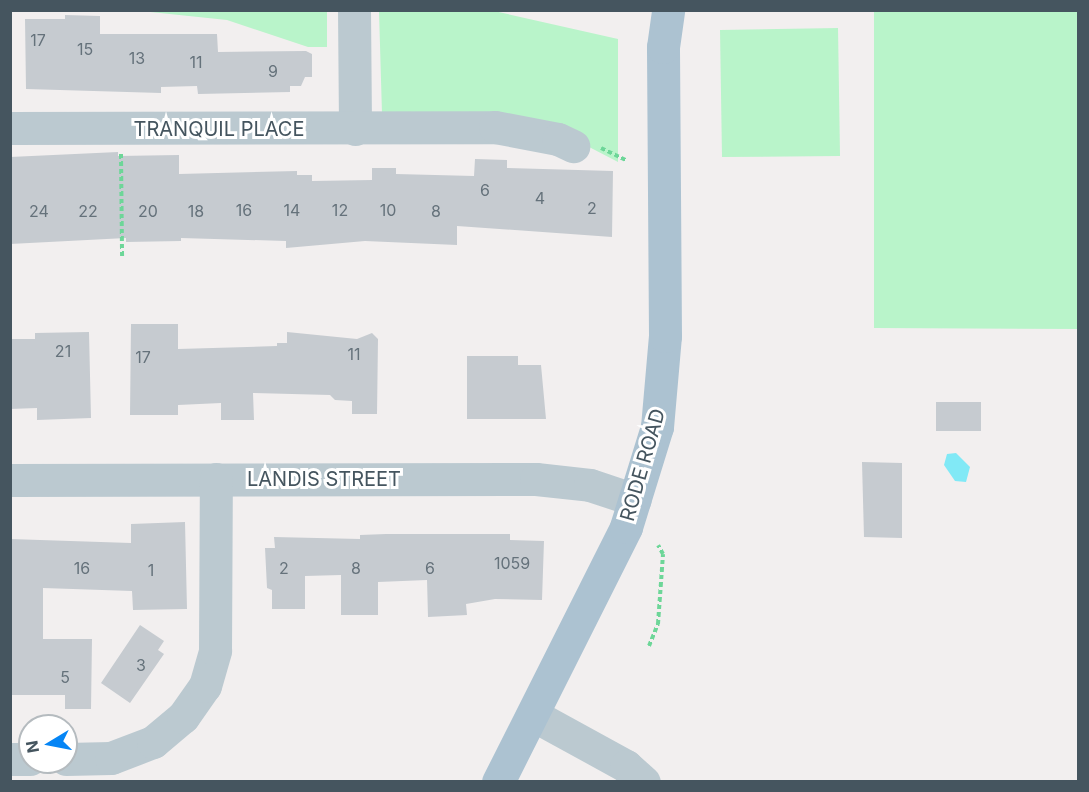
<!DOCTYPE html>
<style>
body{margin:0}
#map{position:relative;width:1089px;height:792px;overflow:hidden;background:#f2efef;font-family:Inter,sans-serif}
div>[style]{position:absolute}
.green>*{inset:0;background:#b9f4ca}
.water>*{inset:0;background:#81e9f6}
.building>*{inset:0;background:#c6cbd0}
.path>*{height:4px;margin-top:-2px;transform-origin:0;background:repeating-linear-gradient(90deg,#6dd698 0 4.5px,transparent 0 7.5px)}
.minor>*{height:33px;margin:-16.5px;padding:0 16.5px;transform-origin:16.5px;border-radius:16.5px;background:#bbc9d0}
.major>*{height:33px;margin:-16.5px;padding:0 16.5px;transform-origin:16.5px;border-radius:16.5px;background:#acc2d1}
span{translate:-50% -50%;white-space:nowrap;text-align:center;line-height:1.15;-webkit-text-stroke:6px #fff;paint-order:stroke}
.number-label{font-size:16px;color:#65727b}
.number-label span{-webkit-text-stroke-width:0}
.street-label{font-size:20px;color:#45555f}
.frame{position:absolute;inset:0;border:12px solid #45555f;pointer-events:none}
.north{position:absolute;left:18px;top:714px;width:60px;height:60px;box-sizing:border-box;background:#fff;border:2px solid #b5bbbf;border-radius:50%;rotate:260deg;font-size:16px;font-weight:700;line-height:24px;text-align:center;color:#45555f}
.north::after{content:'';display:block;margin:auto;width:21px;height:27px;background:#0585f5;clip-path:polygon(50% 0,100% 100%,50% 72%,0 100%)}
</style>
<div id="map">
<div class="green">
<div style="clip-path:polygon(141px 11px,327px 11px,327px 47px,308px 47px,227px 20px)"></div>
<div style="clip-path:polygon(379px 11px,494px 11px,618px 39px,618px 162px,568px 136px,382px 114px)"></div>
<div style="clip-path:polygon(874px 11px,1078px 11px,1078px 329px,874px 328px)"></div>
<div style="clip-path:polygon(838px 28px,840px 156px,722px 157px,720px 30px)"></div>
</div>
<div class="water">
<div style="clip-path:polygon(956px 453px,970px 467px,966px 482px,955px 481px,944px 465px,947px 454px)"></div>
</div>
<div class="building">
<div style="clip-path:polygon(65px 15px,100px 16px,100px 34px,217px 34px,218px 52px,306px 51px,312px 54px,312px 77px,305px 77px,301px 86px,290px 86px,290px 92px,198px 94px,197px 86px,161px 87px,161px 93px,26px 89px,25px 19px,65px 19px)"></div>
<div style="clip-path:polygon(118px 152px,118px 156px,179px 155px,179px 174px,297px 171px,297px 175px,312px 175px,312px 181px,372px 180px,372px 168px,396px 168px,396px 174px,474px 176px,475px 159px,507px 160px,507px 168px,613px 171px,612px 237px,457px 226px,457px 245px,365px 241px,286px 248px,286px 241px,181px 238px,181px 241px,126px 242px,126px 238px,10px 244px,10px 157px)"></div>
<div style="clip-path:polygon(131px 324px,178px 324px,178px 349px,277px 346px,277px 343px,287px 343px,287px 332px,357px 339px,372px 333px,378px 339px,377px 414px,352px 414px,352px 401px,335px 400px,330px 395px,253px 393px,254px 420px,221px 420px,221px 403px,178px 405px,178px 415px,130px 415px)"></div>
<div style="clip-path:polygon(89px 332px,91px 418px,37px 420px,37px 408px,10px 409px,10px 339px,35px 339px,35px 333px)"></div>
<div style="clip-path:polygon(467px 356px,518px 356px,518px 365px,541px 365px,546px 419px,467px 419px)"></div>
<div style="clip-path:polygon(936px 402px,981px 402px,981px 431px,936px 431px)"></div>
<div style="clip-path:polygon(862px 462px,902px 463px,902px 538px,864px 537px)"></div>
<div style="clip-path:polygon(185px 522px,187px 609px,133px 610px,132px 591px,43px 588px,43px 639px,92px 639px,91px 709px,65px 709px,65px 695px,10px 695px,10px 539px,131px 543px,131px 524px)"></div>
<div style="clip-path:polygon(386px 534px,510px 534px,510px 540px,544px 541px,542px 600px,495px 599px,466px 604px,467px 615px,428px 617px,427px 580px,378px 582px,378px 615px,341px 615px,341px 575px,305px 576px,305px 609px,272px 609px,272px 590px,267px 588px,265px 548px,275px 548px,274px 537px,360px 539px,360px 535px)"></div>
<div style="clip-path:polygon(140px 625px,164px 641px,158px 650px,164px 654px,130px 703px,101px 683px)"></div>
</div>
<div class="path">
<div style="left:601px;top:148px;width:28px;rotate:26deg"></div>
<div style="left:121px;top:154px;width:104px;rotate:89.4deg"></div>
<div style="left:649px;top:646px;width:24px;rotate:-68deg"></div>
<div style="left:658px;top:624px;width:70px;rotate:-85.9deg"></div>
<div style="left:663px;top:554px;width:10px;rotate:-119deg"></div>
</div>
<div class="minor">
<div style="left:354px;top:10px;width:119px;rotate:89.5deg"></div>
<div style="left:10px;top:128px;width:485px;rotate:-0.1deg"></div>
<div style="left:495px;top:127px;width:64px;rotate:10.8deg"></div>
<div style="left:558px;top:139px;width:17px;rotate:25deg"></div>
<div style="left:10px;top:480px;width:526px;rotate:-0.11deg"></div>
<div style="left:536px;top:479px;width:54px;rotate:6.3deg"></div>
<div style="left:590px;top:485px;width:47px;rotate:18.4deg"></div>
<div style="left:533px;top:715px;width:106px;rotate:28.7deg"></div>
<div style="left:626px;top:766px;width:24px;rotate:42deg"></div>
<div style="left:10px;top:759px;width:20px"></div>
<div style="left:66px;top:759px;width:45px;rotate:-1.3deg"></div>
<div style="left:111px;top:758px;width:45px;rotate:-20.9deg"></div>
<div style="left:153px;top:742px;width:39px;rotate:-40deg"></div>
<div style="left:183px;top:717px;width:38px;rotate:-55deg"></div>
<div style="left:205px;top:686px;width:37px;rotate:-74deg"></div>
<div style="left:215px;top:650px;width:171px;rotate:-89.7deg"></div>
</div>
<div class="major">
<div style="left:498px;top:782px;width:285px;rotate:-63.3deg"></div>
<div style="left:626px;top:527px;width:105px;rotate:-72.8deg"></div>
<div style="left:657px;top:427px;width:91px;rotate:-85deg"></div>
<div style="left:665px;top:336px;width:289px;rotate:-90.4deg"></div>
<div style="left:663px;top:47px;width:37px;rotate:-82deg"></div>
</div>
<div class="number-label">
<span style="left:38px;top:40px">17</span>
<span style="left:85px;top:49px">15</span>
<span style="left:137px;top:58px">13</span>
<span style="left:196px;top:62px">11</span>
<span style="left:273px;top:71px">9</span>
<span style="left:485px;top:190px">6</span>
<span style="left:540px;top:198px">4</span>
<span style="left:592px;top:208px">2</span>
<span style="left:244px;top:210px">16</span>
<span style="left:292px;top:210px">14</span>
<span style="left:340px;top:210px">12</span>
<span style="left:388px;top:210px">10</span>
<span style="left:39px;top:211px">24</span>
<span style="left:88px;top:211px">22</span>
<span style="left:148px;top:211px">20</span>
<span style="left:196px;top:211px">18</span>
<span style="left:436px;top:211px">8</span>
<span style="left:63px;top:351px">21</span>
<span style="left:354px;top:354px">11</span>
<span style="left:143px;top:357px">17</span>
<span style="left:512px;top:563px">1059</span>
<span style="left:82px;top:568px">16</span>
<span style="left:284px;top:568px">2</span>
<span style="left:356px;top:568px">8</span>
<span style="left:430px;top:568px">6</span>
<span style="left:151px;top:570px">1</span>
<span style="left:141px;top:665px">3</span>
<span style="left:65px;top:677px">5</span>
</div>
<div class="street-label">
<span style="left:219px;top:129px">TRANQUIL PLACE</span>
<span style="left:643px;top:465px;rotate:-74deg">RODE ROAD</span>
<span style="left:324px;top:479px">LANDIS STREET</span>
</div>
<div class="frame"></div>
<div class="north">N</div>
</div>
